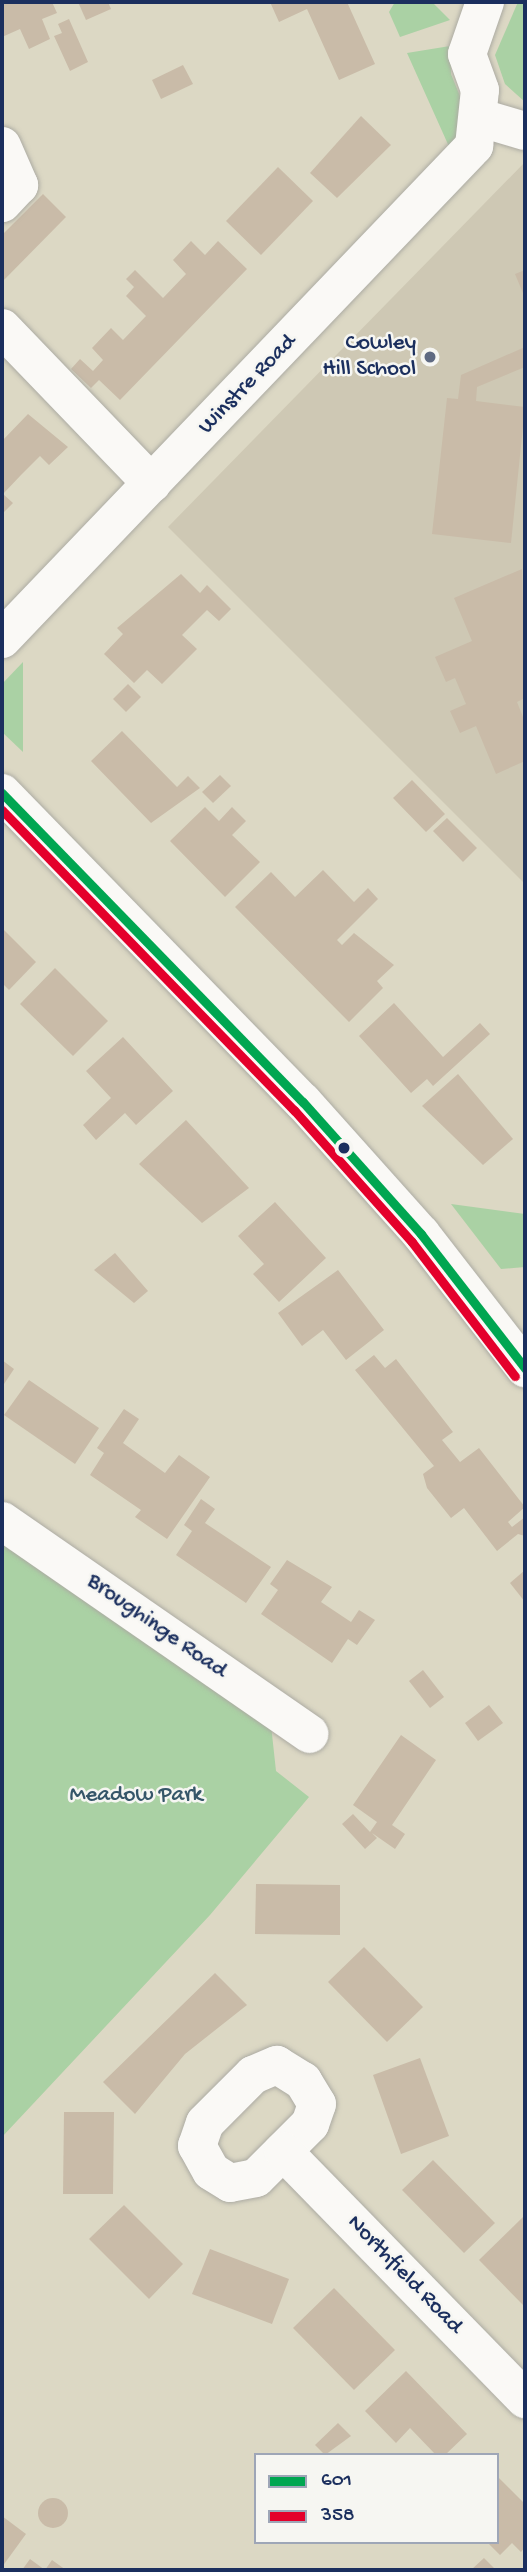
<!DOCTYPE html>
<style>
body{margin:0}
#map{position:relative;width:527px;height:2572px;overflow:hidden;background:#dcd8c4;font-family:"Gochi Hand",sans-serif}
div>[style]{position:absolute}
.built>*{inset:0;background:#cec8b4}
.green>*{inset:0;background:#aad1a4}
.building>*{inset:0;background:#c9bba8}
.round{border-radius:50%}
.roads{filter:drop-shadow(0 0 2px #acaba3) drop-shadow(0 0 2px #acaba3)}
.minor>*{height:38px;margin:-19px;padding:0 19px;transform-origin:19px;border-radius:19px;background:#faf9f6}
.bus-1>*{height:9px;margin:-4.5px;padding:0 4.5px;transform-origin:4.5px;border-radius:4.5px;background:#00a651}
.bus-2>*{height:9px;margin:-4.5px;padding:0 4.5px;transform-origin:4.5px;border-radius:4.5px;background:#e4002b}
.dots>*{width:19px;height:19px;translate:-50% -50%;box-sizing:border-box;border:4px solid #f6f6f2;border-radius:50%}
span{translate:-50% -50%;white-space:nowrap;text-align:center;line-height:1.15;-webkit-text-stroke:5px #f6f6f2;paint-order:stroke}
.poi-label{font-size:23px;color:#1b2f5e}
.right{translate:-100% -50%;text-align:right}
.street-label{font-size:23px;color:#1b2f5e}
.park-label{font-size:23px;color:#355669}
.frame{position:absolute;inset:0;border:4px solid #1b2f5e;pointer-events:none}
.legend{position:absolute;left:254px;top:2453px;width:245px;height:91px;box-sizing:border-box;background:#f6f6f2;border:2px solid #9ea6b7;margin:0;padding:9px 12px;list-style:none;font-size:21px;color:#1b2f5e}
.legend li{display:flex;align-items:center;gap:14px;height:35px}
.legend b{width:35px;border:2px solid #9ea6b7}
</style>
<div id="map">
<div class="built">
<div style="clip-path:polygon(525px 162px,525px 884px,168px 527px)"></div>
</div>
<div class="green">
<div style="clip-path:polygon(395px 2px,432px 2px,450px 20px,400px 37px,389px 12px)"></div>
<div style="clip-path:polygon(518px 2px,525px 2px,525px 102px,505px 84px,495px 55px)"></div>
<div style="clip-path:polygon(450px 46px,451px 74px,466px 111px,451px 151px,407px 53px)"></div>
<div style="clip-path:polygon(23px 662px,23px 752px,2px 732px,2px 684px)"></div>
<div style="clip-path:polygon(451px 1204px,525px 1214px,525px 1267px,501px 1269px)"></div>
<div style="clip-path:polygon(2px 1542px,271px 1725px,276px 1771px,309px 1797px,210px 1915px,2px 2137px)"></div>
</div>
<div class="building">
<div style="clip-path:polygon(2px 2px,52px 2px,57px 13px,42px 19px,50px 39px,29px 49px,20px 29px,2px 37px)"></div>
<div style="clip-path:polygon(78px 2px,108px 2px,111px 9px,86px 20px)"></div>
<div style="clip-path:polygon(270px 2px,347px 2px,375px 64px,339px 80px,307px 9px,279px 22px)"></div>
<div style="clip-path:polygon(69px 19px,88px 62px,70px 71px,54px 36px,62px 33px,58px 24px)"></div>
<div style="clip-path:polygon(183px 65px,193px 84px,161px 99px,152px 80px)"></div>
<div style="clip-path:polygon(361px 116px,391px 145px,337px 198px,310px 173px)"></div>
<div style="clip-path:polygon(278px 167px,313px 201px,261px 255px,226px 221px)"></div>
<div style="clip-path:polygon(43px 194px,66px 217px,2px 282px,2px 235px)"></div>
<div style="clip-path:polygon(191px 241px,205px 255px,218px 241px,247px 269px,120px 400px,99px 380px,91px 388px,71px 369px,80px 359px,93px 371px,103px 360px,92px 348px,111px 328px,123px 340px,146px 316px,126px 296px,134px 287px,126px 279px,135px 270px,163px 298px,186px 274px,173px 260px)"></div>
<div style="clip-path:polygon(525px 270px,525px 298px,515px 274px)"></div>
<div style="clip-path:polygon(525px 347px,525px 367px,477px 387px,476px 401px,525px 407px,511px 543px,432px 534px,447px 398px,458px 399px,461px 375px)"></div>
<div style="clip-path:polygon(28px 414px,68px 447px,49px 465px,40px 456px,21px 475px,3px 494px,13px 503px,2px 514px,2px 441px)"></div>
<div style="clip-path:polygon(522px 569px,525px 698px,517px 702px,525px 722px,525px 761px,496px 774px,476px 726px,460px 733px,450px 711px,466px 704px,455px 678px,446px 682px,435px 657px,472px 641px,454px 598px)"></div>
<div style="clip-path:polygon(181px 574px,200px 593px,207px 585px,231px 609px,219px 621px,207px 610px,182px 635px,197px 649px,162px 684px,147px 670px,134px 683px,104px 654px,123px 634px,117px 628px)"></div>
<div style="clip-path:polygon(128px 684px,141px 697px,126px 712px,113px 699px)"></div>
<div style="clip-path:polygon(122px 731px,177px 787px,188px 776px,200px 788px,151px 823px,91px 761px)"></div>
<div style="clip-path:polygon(220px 775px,231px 786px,213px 803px,202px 792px)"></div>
<div style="clip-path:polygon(412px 780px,445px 814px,426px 832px,393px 798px)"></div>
<div style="clip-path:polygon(205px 807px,219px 821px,232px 807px,246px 821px,232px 835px,260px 862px,225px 897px,170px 841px)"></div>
<div style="clip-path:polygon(447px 818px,477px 848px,463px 862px,433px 831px)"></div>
<div style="clip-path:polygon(323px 870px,354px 902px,368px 888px,378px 899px,337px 940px,342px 945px,354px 933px,394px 965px,377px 981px,383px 988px,349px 1022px,235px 907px,271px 872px,295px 897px)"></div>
<div style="clip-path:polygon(2px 928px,36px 962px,9px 990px,2px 983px)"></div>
<div style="clip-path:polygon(55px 968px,108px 1021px,73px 1056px,20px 1004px)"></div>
<div style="clip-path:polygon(394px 1003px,443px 1057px,480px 1023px,490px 1034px,433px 1086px,427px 1079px,411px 1093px,359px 1036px)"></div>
<div style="clip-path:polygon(123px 1037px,173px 1091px,136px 1125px,125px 1113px,96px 1140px,83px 1125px,111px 1098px,86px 1071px)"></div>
<div style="clip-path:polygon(458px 1074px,513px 1139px,483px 1165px,422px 1106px)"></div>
<div style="clip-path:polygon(186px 1120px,249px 1188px,202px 1223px,139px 1164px)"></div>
<div style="clip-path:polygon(275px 1202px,326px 1258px,279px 1302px,253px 1274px,264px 1264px,238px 1236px)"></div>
<div style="clip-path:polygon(115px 1253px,148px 1291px,134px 1303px,94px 1270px)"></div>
<div style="clip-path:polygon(338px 1270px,384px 1330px,346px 1360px,323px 1330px,302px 1346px,278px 1313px)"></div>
<div style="clip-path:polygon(374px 1355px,385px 1368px,396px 1359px,453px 1432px,442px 1440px,460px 1462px,479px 1448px,525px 1507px,508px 1522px,512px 1527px,525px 1517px,525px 1536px,518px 1534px,497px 1551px,464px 1508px,451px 1518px,427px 1488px,423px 1474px,434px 1466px,355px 1370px)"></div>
<div style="clip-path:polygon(2px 1360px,14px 1369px,2px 1387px)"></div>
<div style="clip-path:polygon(29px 1380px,99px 1428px,75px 1464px,4px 1415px)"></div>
<div style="clip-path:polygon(124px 1409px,139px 1419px,123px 1443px,165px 1473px,179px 1455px,210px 1477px,167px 1539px,135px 1517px,141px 1510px,90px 1475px,104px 1453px,97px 1448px)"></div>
<div style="clip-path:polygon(201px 1499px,215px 1509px,205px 1523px,271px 1567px,246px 1603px,176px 1555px,192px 1531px,184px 1525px)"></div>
<div style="clip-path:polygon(287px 1560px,332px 1587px,321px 1602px,351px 1622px,359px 1610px,375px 1620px,357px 1645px,348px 1639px,332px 1663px,261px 1614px,278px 1590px,270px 1584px)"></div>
<div style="clip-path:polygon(525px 1570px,525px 1602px,510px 1583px)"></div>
<div style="clip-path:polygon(423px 1670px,444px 1697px,430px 1708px,409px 1681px)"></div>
<div style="clip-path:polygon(489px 1705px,503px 1723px,478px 1741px,465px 1723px)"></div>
<div style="clip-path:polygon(401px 1735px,436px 1760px,392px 1825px,405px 1834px,395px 1849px,372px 1833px,377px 1838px,365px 1849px,342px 1824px,353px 1814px,370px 1832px,377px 1822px,353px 1805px)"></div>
<div style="clip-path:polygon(256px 1884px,340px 1885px,340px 1935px,255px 1934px)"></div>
<div style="clip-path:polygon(364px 1947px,423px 2007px,387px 2042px,328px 1982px)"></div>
<div style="clip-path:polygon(215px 1973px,247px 2005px,185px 2054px,135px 2114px,103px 2082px)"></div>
<div style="clip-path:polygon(420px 2058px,449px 2136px,401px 2154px,373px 2075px)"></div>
<div style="clip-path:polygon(64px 2112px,114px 2112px,113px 2194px,63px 2194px)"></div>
<div style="clip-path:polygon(433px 2160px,495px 2223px,464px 2253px,402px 2190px)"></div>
<div style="clip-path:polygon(124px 2205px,183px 2264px,149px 2299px,89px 2239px)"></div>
<div style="clip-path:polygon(523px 2217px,525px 2218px,525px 2307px,479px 2260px)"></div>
<div style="clip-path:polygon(210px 2249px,289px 2279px,272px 2324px,192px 2294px)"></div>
<div style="clip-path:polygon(334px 2288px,395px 2350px,354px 2390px,293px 2328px)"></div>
<div style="clip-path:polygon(406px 2371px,467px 2434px,445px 2455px,436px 2455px,410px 2428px,396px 2443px,365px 2411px)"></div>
<div style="clip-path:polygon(338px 2423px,351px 2436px,325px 2455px,315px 2445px)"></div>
<div style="clip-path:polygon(497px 2476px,525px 2504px,525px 2547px,521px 2552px,512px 2543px,500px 2555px,487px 2542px,497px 2542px)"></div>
<div class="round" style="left:38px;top:2498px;width:30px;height:30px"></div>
<div style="clip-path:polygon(2px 2516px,26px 2534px,2px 2567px)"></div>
<div style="clip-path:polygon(484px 2558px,496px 2570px,471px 2570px)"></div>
<div style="clip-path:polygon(30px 2559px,45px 2570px,52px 2560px,66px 2570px,22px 2570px)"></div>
</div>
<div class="roads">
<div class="minor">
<div style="left:481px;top:118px;width:46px;rotate:16.5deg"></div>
<div style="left:2px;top:146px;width:43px;rotate:66.4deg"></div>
<div style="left:19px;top:185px;width:25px;rotate:133deg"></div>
<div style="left:2px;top:328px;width:216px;rotate:46.1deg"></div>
<div style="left:2px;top:639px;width:683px;rotate:-46.25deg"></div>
<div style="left:474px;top:146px;width:56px;rotate:-83.9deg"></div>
<div style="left:480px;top:90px;width:38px;rotate:-110deg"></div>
<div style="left:467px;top:54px;width:55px;rotate:-70.9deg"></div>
<div style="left:2px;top:793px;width:431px;rotate:45.8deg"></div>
<div style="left:303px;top:1102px;width:177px;rotate:48.2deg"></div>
<div style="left:421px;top:1234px;width:170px;rotate:52.2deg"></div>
<div style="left:2px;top:1521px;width:374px;rotate:34.7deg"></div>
<div style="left:277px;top:2065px;width:31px;rotate:32deg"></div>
<div style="left:303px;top:2081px;width:27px;rotate:59deg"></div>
<div style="left:317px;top:2104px;width:21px;rotate:109deg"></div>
<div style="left:310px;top:2124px;width:76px;rotate:135deg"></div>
<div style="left:256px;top:2178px;width:26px;rotate:169deg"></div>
<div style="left:230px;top:2183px;width:22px;rotate:-148deg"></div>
<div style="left:211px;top:2171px;width:29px;rotate:-119deg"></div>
<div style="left:197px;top:2146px;width:24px;rotate:-71deg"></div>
<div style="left:205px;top:2123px;width:68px;rotate:-45deg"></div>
<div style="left:253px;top:2075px;width:26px;rotate:-23deg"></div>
<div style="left:283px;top:2151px;width:347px;rotate:45.7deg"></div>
</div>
</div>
<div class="bus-1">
<div style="left:2px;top:793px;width:431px;rotate:45.8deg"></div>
<div style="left:303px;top:1102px;width:177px;rotate:48.2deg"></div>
<div style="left:421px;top:1234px;width:170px;rotate:52.2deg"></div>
</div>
<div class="bus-2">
<div style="left:2px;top:810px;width:419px;rotate:45.8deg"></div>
<div style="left:294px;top:1110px;width:177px;rotate:48.2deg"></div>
<div style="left:412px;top:1242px;width:169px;rotate:52.5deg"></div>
</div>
<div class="dots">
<div style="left:430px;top:357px;background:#5f6a82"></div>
<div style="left:344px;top:1148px;background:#1b2f5e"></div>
</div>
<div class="poi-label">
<span class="right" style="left:416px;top:357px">Cowley<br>Hill School</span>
</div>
<div class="street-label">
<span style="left:248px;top:385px;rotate:-46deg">Winstre Road</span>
<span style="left:156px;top:1627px;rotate:35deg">Broughinge Road</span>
<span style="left:404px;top:2275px;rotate:46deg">Northfield Road</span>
</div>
<div class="park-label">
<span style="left:136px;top:1796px">Meadow Park</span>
</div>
<div class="frame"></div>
<ul class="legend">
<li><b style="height:9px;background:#00a651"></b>601</li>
<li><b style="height:9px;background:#e4002b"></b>358</li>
</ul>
</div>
